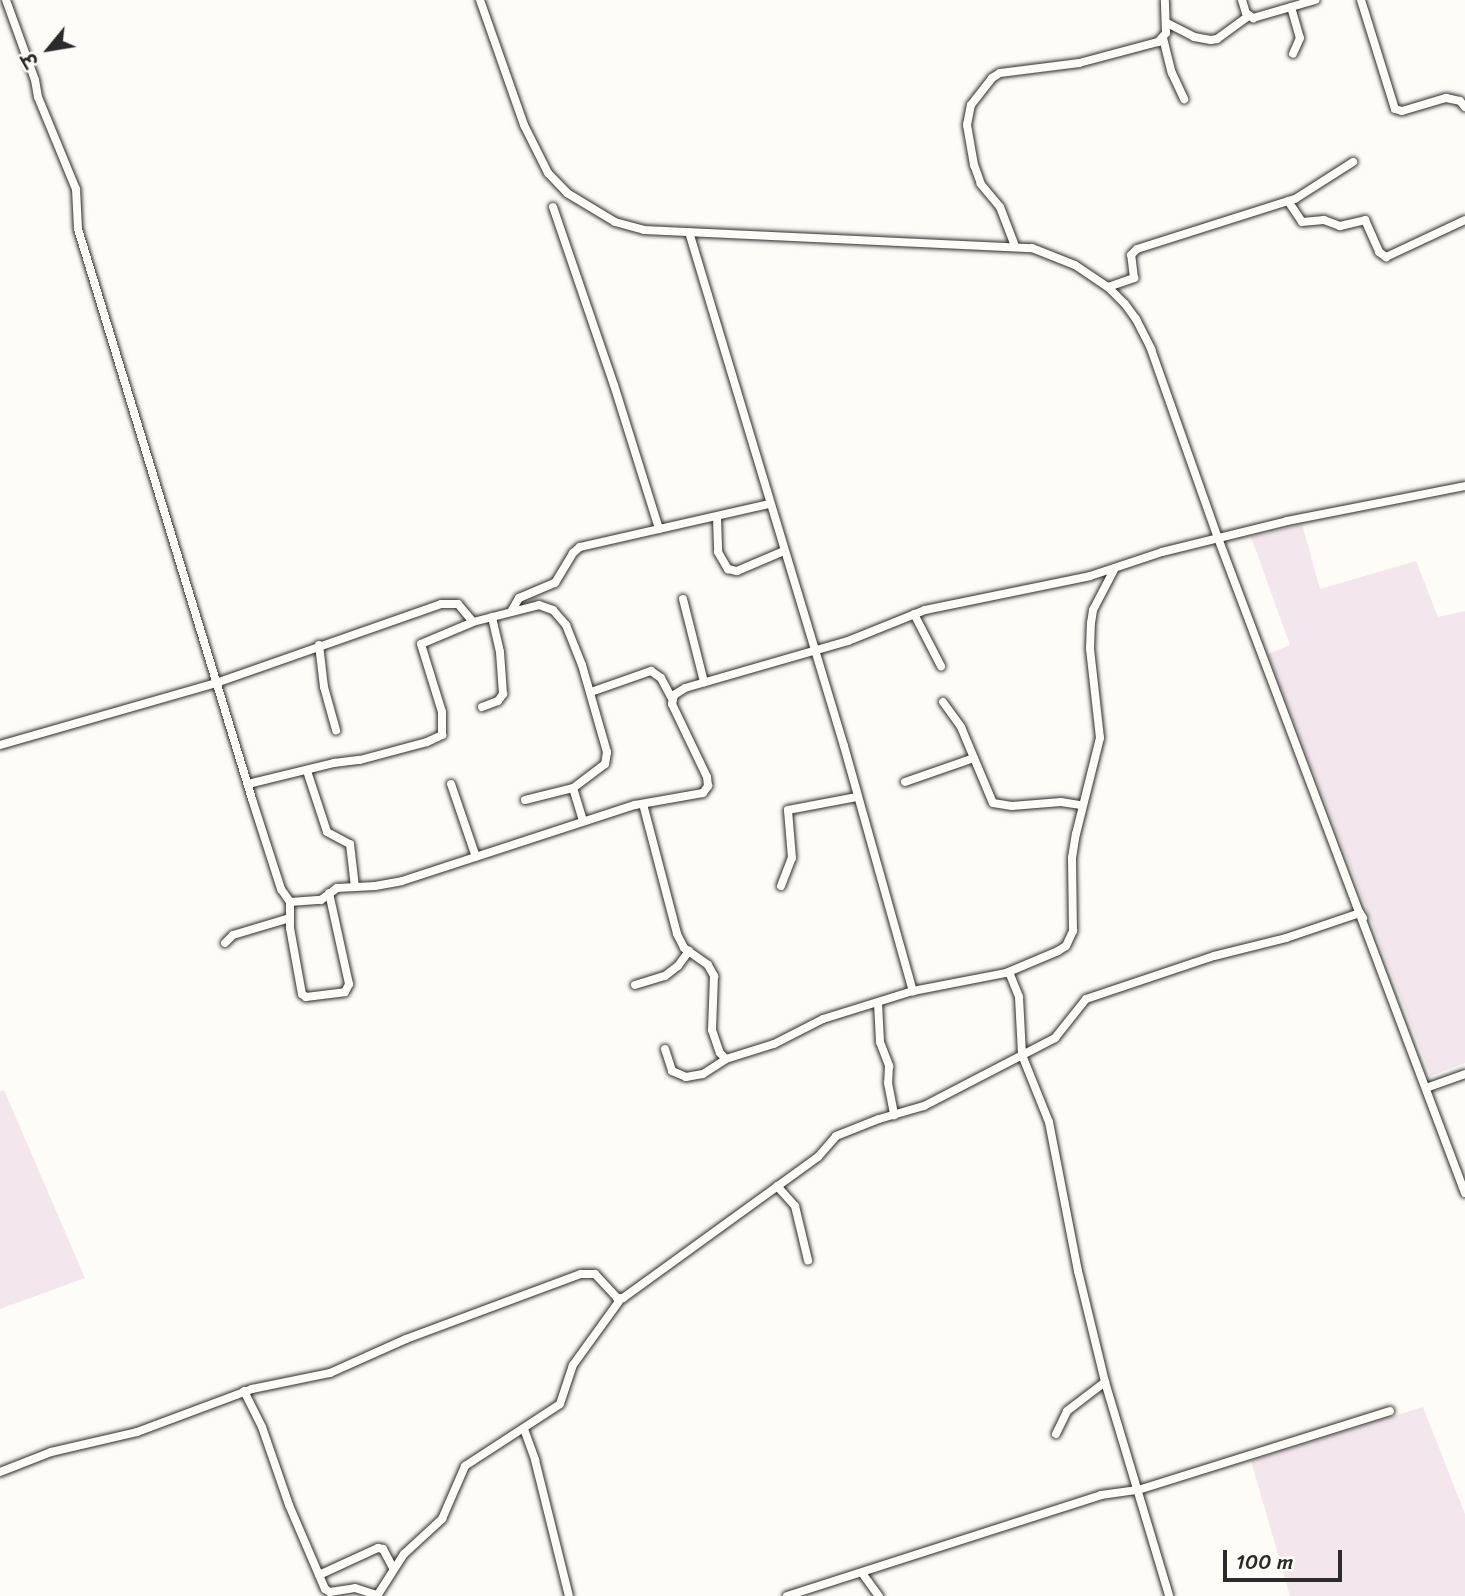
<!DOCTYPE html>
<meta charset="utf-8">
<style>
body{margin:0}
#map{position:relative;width:1465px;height:1596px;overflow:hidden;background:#fdfcf7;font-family:Sriracha,"Playpen Sans Deva",sans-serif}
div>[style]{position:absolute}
.built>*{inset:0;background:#f4e6ed}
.roads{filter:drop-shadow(0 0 2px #2b2b2b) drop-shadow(0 0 2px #2b2b2b)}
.street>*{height:8px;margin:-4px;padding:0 4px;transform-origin:4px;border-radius:4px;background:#fdfcf7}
span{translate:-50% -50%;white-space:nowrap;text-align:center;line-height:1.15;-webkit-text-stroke:5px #fdfcf7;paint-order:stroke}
.north{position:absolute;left:14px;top:14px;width:70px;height:70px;-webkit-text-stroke:5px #fdfcf7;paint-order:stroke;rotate:240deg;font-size:19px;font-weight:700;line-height:28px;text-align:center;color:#2b2b2b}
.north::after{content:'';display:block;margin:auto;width:24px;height:32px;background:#2b2b2b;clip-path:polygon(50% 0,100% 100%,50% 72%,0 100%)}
.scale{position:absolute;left:1223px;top:1550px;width:119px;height:32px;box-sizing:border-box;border:4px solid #2b2b2b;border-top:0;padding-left:9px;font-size:21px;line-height:24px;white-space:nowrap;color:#2b2b2b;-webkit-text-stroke:5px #fdfcf7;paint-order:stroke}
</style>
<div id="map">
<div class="built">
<div style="clip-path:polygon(1302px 524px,1320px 589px,1416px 561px,1438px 617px,1465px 611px,1465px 1063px,1431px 1076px,1268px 654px,1290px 645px,1251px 537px)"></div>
<div style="clip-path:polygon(4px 1090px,85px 1278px,0 1309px,0 1091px)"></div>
<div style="clip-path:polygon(1423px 1407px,1465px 1514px,1465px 1596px,1290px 1596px,1251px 1461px)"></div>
</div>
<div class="roads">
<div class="street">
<div style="left:6px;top:0;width:85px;rotate:70.1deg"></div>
<div style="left:35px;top:80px;width:17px;rotate:80deg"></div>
<div style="left:38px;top:97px;width:100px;rotate:67.6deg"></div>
<div style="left:76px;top:189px;width:40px;rotate:87.1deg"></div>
<div style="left:78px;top:229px;width:596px;rotate:73.02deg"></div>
<div style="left:252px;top:799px;width:95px;rotate:72.1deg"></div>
<div style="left:281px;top:889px;width:16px;rotate:55deg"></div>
<div style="left:290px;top:902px;width:31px;rotate:-4deg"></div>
<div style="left:321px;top:900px;width:20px;rotate:-37deg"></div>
<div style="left:337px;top:888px;width:38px;rotate:-3deg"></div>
<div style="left:375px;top:886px;width:27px;rotate:-10deg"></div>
<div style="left:402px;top:881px;width:245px;rotate:-18.1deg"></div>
<div style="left:635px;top:805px;width:69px;rotate:-10deg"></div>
<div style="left:703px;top:793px;width:9px;rotate:-54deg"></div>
<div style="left:708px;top:786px;width:9px;rotate:-96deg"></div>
<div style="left:707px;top:777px;width:81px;rotate:-115.6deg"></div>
<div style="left:672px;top:704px;width:9px;rotate:-77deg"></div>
<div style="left:674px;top:695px;width:13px;rotate:-32deg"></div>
<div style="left:685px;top:688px;width:170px;rotate:-16.1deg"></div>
<div style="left:848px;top:641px;width:83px;rotate:-21.9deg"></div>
<div style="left:925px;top:610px;width:168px;rotate:-11.6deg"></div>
<div style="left:1090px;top:576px;width:76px;rotate:-18.4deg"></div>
<div style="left:1162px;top:552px;width:129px;rotate:-13.9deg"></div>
<div style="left:1287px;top:521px;width:181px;rotate:-11.1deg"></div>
<div style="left:480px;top:0;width:133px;rotate:70.6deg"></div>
<div style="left:524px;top:125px;width:54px;rotate:63.4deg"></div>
<div style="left:548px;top:173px;width:28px;rotate:46deg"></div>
<div style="left:567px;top:193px;width:56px;rotate:31.1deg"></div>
<div style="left:615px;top:222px;width:30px;rotate:15deg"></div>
<div style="left:644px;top:230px;width:388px;rotate:2.7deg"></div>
<div style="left:1032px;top:248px;width:46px;rotate:21.6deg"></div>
<div style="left:1075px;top:265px;width:40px;rotate:34deg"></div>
<div style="left:1108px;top:287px;width:24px;rotate:45deg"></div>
<div style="left:1125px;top:304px;width:19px;rotate:54deg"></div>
<div style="left:1136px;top:319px;width:34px;rotate:63deg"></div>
<div style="left:1151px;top:349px;width:201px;rotate:70.5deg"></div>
<div style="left:1218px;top:538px;width:700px;rotate:69.34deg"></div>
<div style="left:1242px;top:0;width:14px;rotate:73deg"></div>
<div style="left:1246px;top:13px;width:9px;rotate:36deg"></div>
<div style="left:1253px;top:18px;width:65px;rotate:-16.2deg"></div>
<div style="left:1361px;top:0;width:114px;rotate:72.7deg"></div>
<div style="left:1395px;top:109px;width:7px;rotate:16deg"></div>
<div style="left:1402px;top:111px;width:46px;rotate:-16.5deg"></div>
<div style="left:1446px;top:98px;width:14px;rotate:12deg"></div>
<div style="left:1460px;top:101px;width:8px;rotate:50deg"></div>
<div style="left:1291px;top:7px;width:32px;rotate:74deg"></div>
<div style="left:1300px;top:38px;width:17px;rotate:114deg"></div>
<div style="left:1167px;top:23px;width:30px;rotate:27deg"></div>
<div style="left:1194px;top:37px;width:17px;rotate:10deg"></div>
<div style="left:1211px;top:40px;width:6px;rotate:-9deg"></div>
<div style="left:1217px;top:39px;width:39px;rotate:-36deg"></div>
<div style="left:1163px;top:38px;width:36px;rotate:76deg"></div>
<div style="left:1172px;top:73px;width:29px;rotate:65deg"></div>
<div style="left:1288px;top:201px;width:25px;rotate:56deg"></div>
<div style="left:1302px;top:222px;width:22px;rotate:-5deg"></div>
<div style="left:1324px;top:220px;width:17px;rotate:21deg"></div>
<div style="left:1340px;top:226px;width:26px;rotate:-13deg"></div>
<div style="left:1365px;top:220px;width:35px;rotate:66deg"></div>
<div style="left:1379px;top:252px;width:9px;rotate:36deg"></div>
<div style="left:1386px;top:257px;width:87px;rotate:-25.1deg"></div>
<div style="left:553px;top:207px;width:188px;rotate:71.1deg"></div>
<div style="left:614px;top:385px;width:151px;rotate:72.6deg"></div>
<div style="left:689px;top:232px;width:537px;rotate:73.22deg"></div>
<div style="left:844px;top:746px;width:255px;rotate:74.3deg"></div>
<div style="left:1015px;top:246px;width:42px;rotate:-111deg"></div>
<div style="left:1000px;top:207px;width:30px;rotate:-130deg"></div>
<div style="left:981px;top:184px;width:20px;rotate:-110deg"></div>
<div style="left:974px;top:165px;width:41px;rotate:-99.9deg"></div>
<div style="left:967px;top:125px;width:20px;rotate:-79deg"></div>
<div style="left:971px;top:105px;width:34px;rotate:-52deg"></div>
<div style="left:992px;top:78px;width:9px;rotate:-32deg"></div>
<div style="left:1000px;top:73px;width:80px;rotate:-7.2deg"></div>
<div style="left:1079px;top:63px;width:82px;rotate:-14.9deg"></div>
<div style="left:1158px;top:42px;width:12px;rotate:-48deg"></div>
<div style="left:1166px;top:33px;width:33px;rotate:-92deg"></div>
<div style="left:1108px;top:287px;width:28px;rotate:-19deg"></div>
<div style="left:1134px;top:278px;width:23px;rotate:-97deg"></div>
<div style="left:1131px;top:255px;width:8px;rotate:-45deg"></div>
<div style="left:1137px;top:249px;width:166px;rotate:-17.6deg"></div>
<div style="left:1295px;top:199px;width:69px;rotate:-32.5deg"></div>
<div style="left:717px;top:518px;width:34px;rotate:88deg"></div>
<div style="left:718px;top:552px;width:20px;rotate:60deg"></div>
<div style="left:728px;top:569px;width:9px;rotate:13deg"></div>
<div style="left:737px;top:571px;width:51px;rotate:-23.1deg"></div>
<div style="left:683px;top:599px;width:86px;rotate:75.8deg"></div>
<div style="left:512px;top:610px;width:14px;rotate:-60deg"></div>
<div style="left:519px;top:598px;width:39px;rotate:-23deg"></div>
<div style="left:555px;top:583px;width:35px;rotate:-59deg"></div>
<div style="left:573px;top:553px;width:9px;rotate:-41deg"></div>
<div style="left:580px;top:547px;width:195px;rotate:-12.8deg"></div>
<div style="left:914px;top:614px;width:59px;rotate:62.6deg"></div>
<div style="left:319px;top:645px;width:42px;rotate:83.2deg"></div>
<div style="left:324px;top:687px;width:45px;rotate:74.4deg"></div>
<div style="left:591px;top:692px;width:64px;rotate:-19.3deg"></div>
<div style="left:651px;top:671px;width:12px;rotate:35deg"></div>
<div style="left:661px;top:678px;width:24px;rotate:62deg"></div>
<div style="left:943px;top:702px;width:31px;rotate:54deg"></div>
<div style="left:961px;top:727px;width:82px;rotate:67.2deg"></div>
<div style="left:993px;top:803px;width:19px;rotate:9deg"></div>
<div style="left:1012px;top:806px;width:49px;rotate:-4.7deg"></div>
<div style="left:1061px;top:802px;width:20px;rotate:9deg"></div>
<div style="left:482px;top:707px;width:17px;rotate:-21deg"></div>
<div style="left:498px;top:701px;width:9px;rotate:-54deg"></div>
<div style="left:503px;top:694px;width:42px;rotate:-94.1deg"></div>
<div style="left:500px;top:652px;width:36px;rotate:-103deg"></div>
<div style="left:0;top:745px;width:225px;rotate:-16deg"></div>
<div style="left:216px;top:683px;width:238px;rotate:-19.3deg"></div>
<div style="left:441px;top:604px;width:17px"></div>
<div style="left:458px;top:604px;width:23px;rotate:50deg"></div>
<div style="left:473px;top:622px;width:68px;rotate:-14.4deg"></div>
<div style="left:539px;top:605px;width:15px;rotate:20deg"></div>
<div style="left:553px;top:610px;width:20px;rotate:49deg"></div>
<div style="left:566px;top:625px;width:43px;rotate:68.2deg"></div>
<div style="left:582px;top:665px;width:91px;rotate:74deg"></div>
<div style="left:607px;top:752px;width:12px;rotate:99deg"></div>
<div style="left:605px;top:764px;width:40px;rotate:143deg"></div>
<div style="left:573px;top:788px;width:34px;rotate:73deg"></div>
<div style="left:307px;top:771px;width:64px;rotate:71.8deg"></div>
<div style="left:327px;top:832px;width:26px;rotate:28deg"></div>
<div style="left:350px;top:844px;width:43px;rotate:83.4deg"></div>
<div style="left:905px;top:782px;width:73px;rotate:-19.2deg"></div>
<div style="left:248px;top:784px;width:89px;rotate:-13.7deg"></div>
<div style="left:334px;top:763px;width:26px;rotate:-7deg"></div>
<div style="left:360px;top:760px;width:69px;rotate:-15deg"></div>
<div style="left:427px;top:742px;width:17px;rotate:-25deg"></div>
<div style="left:442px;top:735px;width:23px;rotate:-90deg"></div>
<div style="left:442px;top:712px;width:71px;rotate:-107.2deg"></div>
<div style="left:421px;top:644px;width:56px;rotate:-22.9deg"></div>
<div style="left:451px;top:784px;width:77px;rotate:71.1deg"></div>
<div style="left:525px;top:800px;width:49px;rotate:-14deg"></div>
<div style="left:643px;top:804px;width:134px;rotate:75.3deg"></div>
<div style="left:677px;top:934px;width:16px;rotate:63deg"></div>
<div style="left:684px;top:948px;width:29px;rotate:35deg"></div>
<div style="left:708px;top:965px;width:13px;rotate:61deg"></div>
<div style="left:714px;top:976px;width:54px;rotate:92.1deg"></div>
<div style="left:712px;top:1030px;width:24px;rotate:71deg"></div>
<div style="left:720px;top:1053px;width:8px;rotate:45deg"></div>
<div style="left:726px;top:1059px;width:50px;rotate:-17.4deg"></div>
<div style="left:774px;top:1044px;width:55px;rotate:-27deg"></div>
<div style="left:823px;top:1019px;width:94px;rotate:-17.3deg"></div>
<div style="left:913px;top:991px;width:95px;rotate:-11deg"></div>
<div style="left:1006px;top:973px;width:56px;rotate:-22.9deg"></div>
<div style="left:1058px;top:951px;width:9px;rotate:-32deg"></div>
<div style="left:1066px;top:946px;width:17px;rotate:-65deg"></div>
<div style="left:1073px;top:931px;width:73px;rotate:-90.8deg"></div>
<div style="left:1072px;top:858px;width:24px;rotate:-81deg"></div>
<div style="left:1076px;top:834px;width:99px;rotate:-76deg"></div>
<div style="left:1100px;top:738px;width:90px;rotate:-96.4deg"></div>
<div style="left:1090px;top:649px;width:26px;rotate:-88deg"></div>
<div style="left:1091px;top:623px;width:13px;rotate:-81deg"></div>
<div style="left:1093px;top:610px;width:47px;rotate:-62.4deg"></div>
<div style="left:781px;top:886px;width:30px;rotate:-69deg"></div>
<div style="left:792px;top:858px;width:48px;rotate:-94.8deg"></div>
<div style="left:788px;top:810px;width:70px;rotate:-10.7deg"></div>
<div style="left:290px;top:902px;width:26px;rotate:90deg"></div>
<div style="left:290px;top:928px;width:67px;rotate:79.7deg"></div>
<div style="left:302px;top:994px;width:5px;rotate:37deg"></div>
<div style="left:306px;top:997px;width:39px;rotate:-7deg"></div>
<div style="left:345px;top:992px;width:9px;rotate:-63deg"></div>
<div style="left:349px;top:984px;width:93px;rotate:-102.4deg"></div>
<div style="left:225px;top:943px;width:11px;rotate:-45deg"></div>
<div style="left:233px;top:935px;width:59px;rotate:-16.6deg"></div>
<div style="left:1009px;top:972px;width:27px;rotate:68deg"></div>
<div style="left:1019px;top:997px;width:58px;rotate:87deg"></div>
<div style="left:1022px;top:1055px;width:72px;rotate:68.1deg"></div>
<div style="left:1049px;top:1122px;width:152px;rotate:79deg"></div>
<div style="left:1078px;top:1271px;width:114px;rotate:76.3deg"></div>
<div style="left:1105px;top:1382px;width:223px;rotate:73.3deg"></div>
<div style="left:635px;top:985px;width:31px;rotate:-17deg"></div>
<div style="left:665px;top:976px;width:16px;rotate:-38deg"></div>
<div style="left:678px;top:966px;width:19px;rotate:-54deg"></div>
<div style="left:878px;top:1003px;width:39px;rotate:87deg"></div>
<div style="left:880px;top:1042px;width:26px;rotate:69deg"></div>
<div style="left:889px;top:1066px;width:17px;rotate:93deg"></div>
<div style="left:888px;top:1083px;width:33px;rotate:79deg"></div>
<div style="left:665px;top:1049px;width:23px;rotate:72deg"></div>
<div style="left:672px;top:1071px;width:15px;rotate:23deg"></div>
<div style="left:686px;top:1077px;width:17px;rotate:-10deg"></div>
<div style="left:703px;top:1074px;width:27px;rotate:-33deg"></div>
<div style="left:1426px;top:1088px;width:41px;rotate:-19.7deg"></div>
<div style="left:777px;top:1186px;width:27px;rotate:48deg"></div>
<div style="left:795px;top:1206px;width:56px;rotate:76.5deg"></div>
<div style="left:244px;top:1391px;width:40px;rotate:63.4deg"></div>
<div style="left:262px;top:1427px;width:83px;rotate:70.9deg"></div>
<div style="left:289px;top:1505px;width:91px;rotate:66.8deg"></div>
<div style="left:325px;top:1589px;width:6px;rotate:31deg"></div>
<div style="left:330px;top:1592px;width:25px;rotate:-9deg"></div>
<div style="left:355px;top:1588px;width:23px;rotate:18deg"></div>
<div style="left:524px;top:1429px;width:33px;rotate:70deg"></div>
<div style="left:535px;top:1460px;width:140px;rotate:76deg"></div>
<div style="left:1056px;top:1434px;width:25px;rotate:-64deg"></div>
<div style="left:1067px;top:1411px;width:48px;rotate:-37.3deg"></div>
<div style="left:0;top:1472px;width:55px;rotate:-21.4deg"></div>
<div style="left:51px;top:1452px;width:88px;rotate:-13.1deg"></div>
<div style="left:137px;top:1432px;width:123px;rotate:-20.5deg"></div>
<div style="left:252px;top:1389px;width:80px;rotate:-11.6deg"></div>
<div style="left:330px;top:1373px;width:83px;rotate:-24.1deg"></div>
<div style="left:406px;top:1339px;width:187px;rotate:-20.4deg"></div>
<div style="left:581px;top:1274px;width:14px"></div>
<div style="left:595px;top:1274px;width:33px;rotate:47deg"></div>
<div style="left:617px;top:1298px;width:6px"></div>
<div style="left:623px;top:1298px;width:241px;rotate:-35.9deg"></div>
<div style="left:818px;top:1157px;width:28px;rotate:-49deg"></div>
<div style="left:836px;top:1136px;width:46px;rotate:-21.6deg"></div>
<div style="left:879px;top:1119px;width:47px;rotate:-16.1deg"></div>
<div style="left:924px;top:1106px;width:148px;rotate:-27.4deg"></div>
<div style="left:1055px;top:1038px;width:50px;rotate:-51.5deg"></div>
<div style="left:1086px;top:999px;width:135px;rotate:-18.6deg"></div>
<div style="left:1214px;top:956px;width:74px;rotate:-14deg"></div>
<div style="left:1286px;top:938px;width:78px;rotate:-18.7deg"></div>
<div style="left:1360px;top:913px;width:6px;rotate:59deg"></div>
<div style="left:862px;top:1573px;width:29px;rotate:54deg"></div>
<div style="left:319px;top:1575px;width:65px;rotate:-24.6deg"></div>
<div style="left:378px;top:1548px;width:5px;rotate:11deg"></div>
<div style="left:383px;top:1549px;width:21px;rotate:62deg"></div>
<div style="left:377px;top:1596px;width:50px;rotate:-57.3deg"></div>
<div style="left:404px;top:1554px;width:52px;rotate:-42.6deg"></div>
<div style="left:442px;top:1519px;width:58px;rotate:-66.5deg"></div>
<div style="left:465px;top:1466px;width:113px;rotate:-33.1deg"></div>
<div style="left:560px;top:1404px;width:41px;rotate:-71.6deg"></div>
<div style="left:573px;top:1365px;width:80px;rotate:-54.1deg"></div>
<div style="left:787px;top:1596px;width:330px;rotate:-17.8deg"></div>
<div style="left:1101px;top:1495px;width:37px;rotate:-8deg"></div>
<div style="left:1138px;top:1490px;width:264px;rotate:-17.4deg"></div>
</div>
</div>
<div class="north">उ</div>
<div class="scale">100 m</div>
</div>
